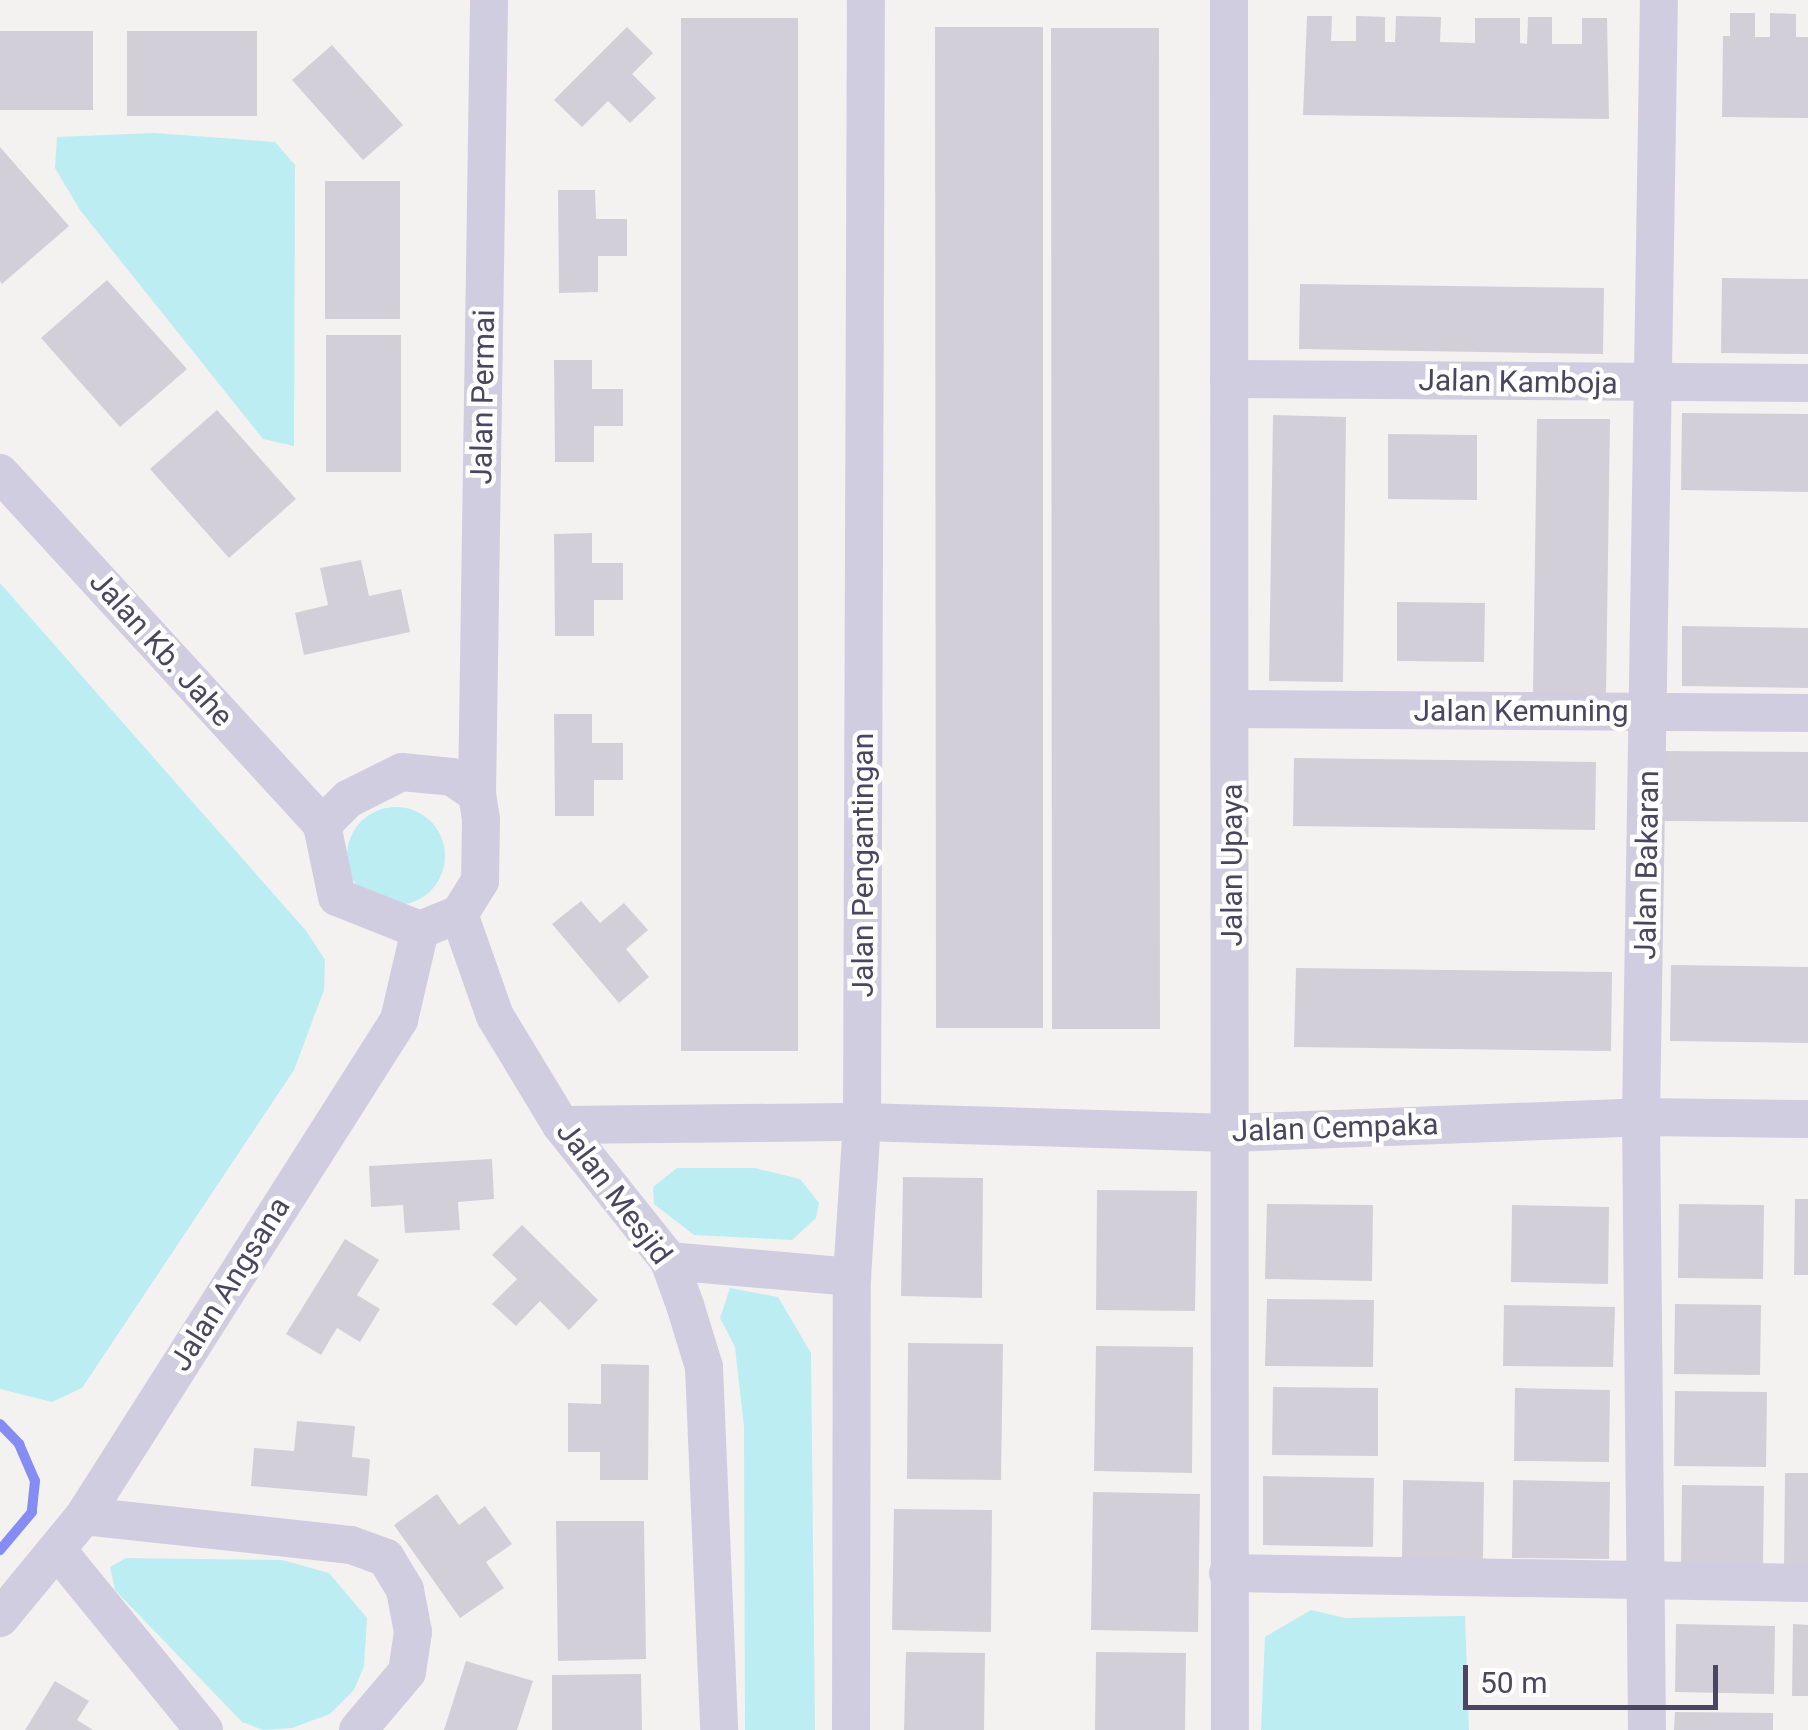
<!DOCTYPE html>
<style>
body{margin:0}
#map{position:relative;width:1808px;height:1730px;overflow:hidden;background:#f3f2f0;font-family:Roboto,sans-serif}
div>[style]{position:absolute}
.green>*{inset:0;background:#bbedf3}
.round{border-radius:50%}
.stream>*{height:10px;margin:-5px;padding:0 5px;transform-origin:5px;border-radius:5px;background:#858df4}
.building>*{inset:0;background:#d3cfd8}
.minor>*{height:38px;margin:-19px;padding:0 19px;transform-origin:19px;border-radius:19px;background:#d1cde1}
span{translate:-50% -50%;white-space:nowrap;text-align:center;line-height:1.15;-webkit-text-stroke:9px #fff;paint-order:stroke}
.street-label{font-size:30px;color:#4b465f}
.scale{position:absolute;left:1463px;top:1665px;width:255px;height:45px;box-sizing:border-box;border:5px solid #4b465f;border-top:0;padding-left:12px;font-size:30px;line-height:35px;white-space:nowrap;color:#4b465f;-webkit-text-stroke:8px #fff;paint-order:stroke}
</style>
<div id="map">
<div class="green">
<div style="clip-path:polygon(154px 133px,275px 142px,295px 165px,294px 446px,263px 439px,80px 210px,55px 168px,57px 137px)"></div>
<div style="clip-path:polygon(0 583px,307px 932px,325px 960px,324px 990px,294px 1070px,82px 1388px,52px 1402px,0 1389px)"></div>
<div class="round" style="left:347px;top:807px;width:98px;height:98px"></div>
<div style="clip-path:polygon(677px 1168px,755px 1168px,800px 1179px,819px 1203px,816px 1218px,792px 1240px,694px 1235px,654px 1204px,653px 1187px)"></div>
<div style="clip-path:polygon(730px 1288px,778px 1297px,811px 1353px,815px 1730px,745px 1730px,744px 1427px,735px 1347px,720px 1318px)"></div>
<div style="clip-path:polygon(126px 1558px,282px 1560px,329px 1573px,367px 1618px,364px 1666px,354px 1690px,330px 1714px,292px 1728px,263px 1730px,242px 1722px,115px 1590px,110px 1567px)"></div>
<div style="clip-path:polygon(1311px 1610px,1345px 1618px,1465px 1616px,1469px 1730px,1261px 1730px,1265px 1637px)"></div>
</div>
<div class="stream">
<div style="left:0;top:1424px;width:28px;rotate:46deg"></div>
<div style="left:19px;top:1444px;width:40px;rotate:66.6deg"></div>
<div style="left:35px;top:1481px;width:31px;rotate:96deg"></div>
<div style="left:32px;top:1512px;width:50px;rotate:130.1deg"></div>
</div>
<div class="building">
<div style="clip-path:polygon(1730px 13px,1755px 13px,1755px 37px,1770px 37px,1770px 13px,1796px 14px,1796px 37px,1808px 37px,1808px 118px,1722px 117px,1723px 36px,1730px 36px)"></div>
<div style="clip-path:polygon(1307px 16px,1332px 16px,1331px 41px,1356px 41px,1356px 16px,1385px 17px,1385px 42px,1395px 42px,1396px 16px,1441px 17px,1440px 42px,1475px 43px,1475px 18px,1520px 18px,1520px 43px,1527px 44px,1528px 17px,1552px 17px,1552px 44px,1582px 44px,1582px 18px,1607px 18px,1609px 119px,1303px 115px)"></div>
<div style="clip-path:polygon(681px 18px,798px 18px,798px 1051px,681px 1051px)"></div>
<div style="clip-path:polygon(627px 27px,653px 53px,632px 74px,656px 98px,630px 123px,608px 101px,582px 127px,554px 100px)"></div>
<div style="clip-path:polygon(935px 27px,1043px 27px,1043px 1028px,936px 1028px)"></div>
<div style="clip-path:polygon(1051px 28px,1159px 28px,1160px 1029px,1052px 1029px)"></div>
<div style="clip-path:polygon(0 31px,93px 31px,93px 110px,0 110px)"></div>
<div style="clip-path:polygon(127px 31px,257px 31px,257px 116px,127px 116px)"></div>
<div style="clip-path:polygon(332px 45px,403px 125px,363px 160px,292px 80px)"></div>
<div style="clip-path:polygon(0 147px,69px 226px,2px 284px,0 281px)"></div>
<div style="clip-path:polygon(325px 181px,400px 181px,400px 319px,325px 319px)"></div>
<div style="clip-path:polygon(558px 190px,595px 190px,596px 219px,627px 219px,627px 256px,598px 256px,598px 292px,559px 293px)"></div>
<div style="clip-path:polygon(1722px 278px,1808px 279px,1808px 354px,1721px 353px)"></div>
<div style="clip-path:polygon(107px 280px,187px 369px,120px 427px,41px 338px)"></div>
<div style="clip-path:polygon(1300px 284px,1604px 288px,1603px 354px,1299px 349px)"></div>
<div style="clip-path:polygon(326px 335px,401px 335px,401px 472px,326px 472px)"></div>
<div style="clip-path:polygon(554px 360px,592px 360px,592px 389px,623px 389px,623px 426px,594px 426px,594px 462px,555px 462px)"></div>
<div style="clip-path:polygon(217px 410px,296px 499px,229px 558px,150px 469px)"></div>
<div style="clip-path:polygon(1682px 413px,1808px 414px,1808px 492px,1681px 490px)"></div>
<div style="clip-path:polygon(1273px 415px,1346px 417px,1343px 682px,1269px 681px)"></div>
<div style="clip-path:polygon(1537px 419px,1610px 419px,1606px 696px,1533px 694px)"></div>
<div style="clip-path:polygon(1388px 434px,1477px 435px,1477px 500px,1388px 499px)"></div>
<div style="clip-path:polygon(592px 533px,592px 563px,623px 563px,623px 600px,594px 600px,594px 636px,555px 636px,554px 534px)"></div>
<div style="clip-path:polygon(361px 560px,369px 596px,401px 589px,410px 632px,304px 655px,295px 613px,328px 605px,320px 568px)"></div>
<div style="clip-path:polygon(1397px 602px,1485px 603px,1484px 662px,1397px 661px)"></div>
<div style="clip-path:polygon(1682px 626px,1808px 628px,1808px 688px,1682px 686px)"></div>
<div style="clip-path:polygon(554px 714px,592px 714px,592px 743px,623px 743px,623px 780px,594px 780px,594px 816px,555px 816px)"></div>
<div style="clip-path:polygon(1664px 751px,1808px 752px,1808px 822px,1664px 821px)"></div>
<div style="clip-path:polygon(1294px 758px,1596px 762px,1595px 830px,1293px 826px)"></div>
<div style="clip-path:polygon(581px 901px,600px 923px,624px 903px,648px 930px,626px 949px,649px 977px,619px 1003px,552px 924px)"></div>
<div style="clip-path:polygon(1671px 965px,1808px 967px,1808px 1043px,1670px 1041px)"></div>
<div style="clip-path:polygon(1296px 968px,1612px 972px,1611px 1051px,1294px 1047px)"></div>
<div style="clip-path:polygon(492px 1159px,494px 1199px,458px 1202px,460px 1230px,405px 1233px,403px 1205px,371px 1207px,369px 1166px)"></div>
<div style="clip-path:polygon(903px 1177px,983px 1178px,982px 1298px,901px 1296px)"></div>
<div style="clip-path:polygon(1097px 1190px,1197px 1191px,1195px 1311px,1096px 1310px)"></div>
<div style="clip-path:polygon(1795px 1199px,1808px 1199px,1808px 1275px,1794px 1275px)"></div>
<div style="clip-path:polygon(1267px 1204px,1373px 1205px,1372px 1281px,1265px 1279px)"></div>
<div style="clip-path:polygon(1679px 1204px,1764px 1205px,1763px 1279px,1678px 1278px)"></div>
<div style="clip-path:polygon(1512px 1205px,1609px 1207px,1608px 1284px,1511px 1282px)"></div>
<div style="clip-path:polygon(522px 1225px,598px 1300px,569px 1330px,540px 1301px,516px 1326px,492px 1304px,517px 1279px,492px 1255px)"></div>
<div style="clip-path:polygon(345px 1239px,379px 1260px,357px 1295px,380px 1309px,360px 1342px,337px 1328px,321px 1355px,286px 1334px)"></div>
<div style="clip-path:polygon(1267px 1299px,1374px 1300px,1373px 1367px,1265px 1366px)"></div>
<div style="clip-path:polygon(1675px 1304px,1761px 1305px,1760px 1375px,1674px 1374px)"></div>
<div style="clip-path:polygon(1504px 1305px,1615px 1307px,1613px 1367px,1503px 1366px)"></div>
<div style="clip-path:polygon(908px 1343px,1003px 1344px,1001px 1480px,907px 1479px)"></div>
<div style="clip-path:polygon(1096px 1346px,1193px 1347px,1192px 1473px,1094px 1471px)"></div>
<div style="clip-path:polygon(601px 1364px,649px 1365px,648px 1480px,600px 1480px,600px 1452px,568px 1452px,568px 1403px,601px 1404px)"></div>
<div style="clip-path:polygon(1273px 1387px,1378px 1388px,1378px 1456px,1272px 1455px)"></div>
<div style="clip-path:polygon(1515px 1388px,1610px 1390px,1609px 1462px,1514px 1461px)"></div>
<div style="clip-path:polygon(1675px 1391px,1767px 1392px,1766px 1467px,1674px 1466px)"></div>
<div style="clip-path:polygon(297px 1421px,355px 1426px,352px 1457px,370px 1459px,367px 1496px,251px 1486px,254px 1448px,294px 1451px)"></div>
<div style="clip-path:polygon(1785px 1473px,1808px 1473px,1808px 1567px,1784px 1567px)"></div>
<div style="clip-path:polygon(1263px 1476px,1374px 1478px,1373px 1547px,1263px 1545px)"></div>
<div style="clip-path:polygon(1403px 1480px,1484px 1482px,1483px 1559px,1402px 1558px)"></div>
<div style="clip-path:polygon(1513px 1480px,1610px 1482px,1609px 1559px,1512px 1558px)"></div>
<div style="clip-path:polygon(1682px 1485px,1764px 1486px,1763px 1565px,1681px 1564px)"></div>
<div style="clip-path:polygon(1093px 1492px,1200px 1494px,1198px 1632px,1091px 1630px)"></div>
<div style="clip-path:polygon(437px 1494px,459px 1525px,485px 1506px,512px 1544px,486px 1562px,504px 1588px,460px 1618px,394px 1525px)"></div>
<div style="clip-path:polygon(894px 1509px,992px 1510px,991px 1632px,892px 1630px)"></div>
<div style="clip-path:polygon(556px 1521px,644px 1521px,646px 1659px,558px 1661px)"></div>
<div style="clip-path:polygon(1676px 1624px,1775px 1626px,1774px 1694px,1675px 1692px)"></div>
<div style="clip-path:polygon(1793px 1624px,1808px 1625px,1808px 1696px,1792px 1696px)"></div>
<div style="clip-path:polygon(906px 1652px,985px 1653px,984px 1730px,904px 1730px)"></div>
<div style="clip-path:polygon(1096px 1652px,1186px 1653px,1185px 1730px,1095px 1730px)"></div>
<div style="clip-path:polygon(466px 1661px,533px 1681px,517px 1730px,444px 1730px)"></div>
<div style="clip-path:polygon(641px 1674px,642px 1730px,552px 1730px,552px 1675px)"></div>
<div style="clip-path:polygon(55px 1681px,89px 1701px,77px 1720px,93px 1730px,25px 1730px)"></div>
<div style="clip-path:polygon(1675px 1712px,1773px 1713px,1773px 1730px,1674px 1730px)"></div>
</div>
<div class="minor">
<div style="left:1229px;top:0;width:1730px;rotate:89.97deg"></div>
<div style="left:1229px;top:379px;width:579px;rotate:0.4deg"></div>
<div style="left:0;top:473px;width:477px;rotate:47.5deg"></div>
<div style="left:1234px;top:709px;width:574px;rotate:0.4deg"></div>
<div style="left:402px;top:772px;width:50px;rotate:5.7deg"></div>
<div style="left:452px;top:777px;width:30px;rotate:34deg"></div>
<div style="left:477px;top:794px;width:26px;rotate:81deg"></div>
<div style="left:481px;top:820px;width:61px;rotate:90.9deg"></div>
<div style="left:480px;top:881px;width:39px;rotate:122deg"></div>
<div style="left:459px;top:914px;width:42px;rotate:157.7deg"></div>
<div style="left:420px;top:930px;width:89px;rotate:-158.3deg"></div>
<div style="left:337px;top:897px;width:74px;rotate:-101.8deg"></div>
<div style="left:322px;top:825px;width:37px;rotate:-45deg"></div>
<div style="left:348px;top:799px;width:60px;rotate:-26.6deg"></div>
<div style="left:477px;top:794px;width:794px;rotate:-89.13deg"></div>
<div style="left:459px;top:914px;width:108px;rotate:70.6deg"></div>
<div style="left:495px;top:1016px;width:127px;rotate:58.8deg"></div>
<div style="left:561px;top:1125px;width:174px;rotate:51.5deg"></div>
<div style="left:669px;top:1261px;width:47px;rotate:70deg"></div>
<div style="left:685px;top:1305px;width:65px;rotate:73deg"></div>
<div style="left:704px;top:1367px;width:363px;rotate:87.6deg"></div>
<div style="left:561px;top:1125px;width:301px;rotate:-0.6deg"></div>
<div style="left:862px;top:1122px;width:368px;rotate:1.7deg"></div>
<div style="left:1230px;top:1133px;width:411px;rotate:-2.2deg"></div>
<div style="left:1641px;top:1117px;width:167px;rotate:0.7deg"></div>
<div style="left:669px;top:1261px;width:184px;rotate:5deg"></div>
<div style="left:84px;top:1516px;width:269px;rotate:6.2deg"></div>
<div style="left:351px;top:1545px;width:37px;rotate:20deg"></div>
<div style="left:386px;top:1558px;width:37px;rotate:59deg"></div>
<div style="left:405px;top:1590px;width:43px;rotate:79.2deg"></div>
<div style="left:413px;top:1632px;width:40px;rotate:98.5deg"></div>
<div style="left:407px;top:1672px;width:76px;rotate:130.2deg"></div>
<div style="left:58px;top:1551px;width:231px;rotate:50.8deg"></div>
<div style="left:1228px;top:1573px;width:580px;rotate:0.99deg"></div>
<div style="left:0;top:1618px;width:132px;rotate:-50.5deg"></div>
<div style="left:84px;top:1516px;width:588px;rotate:-57.58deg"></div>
<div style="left:399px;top:1020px;width:92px;rotate:-76.9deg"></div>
<div style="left:851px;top:1730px;width:453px;rotate:-89.9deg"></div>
<div style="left:852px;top:1277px;width:155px;rotate:-86.3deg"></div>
<div style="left:862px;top:1122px;width:1122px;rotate:-89.8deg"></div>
<div style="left:1647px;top:1730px;width:613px;rotate:-90.56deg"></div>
<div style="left:1641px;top:1117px;width:1117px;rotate:-89.08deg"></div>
</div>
<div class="street-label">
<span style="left:1518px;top:382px;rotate:1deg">Jalan Kamboja</span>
<span style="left:483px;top:397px;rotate:-89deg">Jalan Permai</span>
<span style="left:161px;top:649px;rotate:48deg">Jalan Kb. Jahe</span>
<span style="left:1521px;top:711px">Jalan Kemuning</span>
<span style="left:863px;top:865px;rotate:-90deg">Jalan Pengantingan</span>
<span style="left:1232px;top:865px;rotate:-90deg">Jalan Upaya</span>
<span style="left:1647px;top:865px;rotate:-89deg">Jalan Bakaran</span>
<span style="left:1335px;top:1128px;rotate:-2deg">Jalan Cempaka</span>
<span style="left:614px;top:1193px;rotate:53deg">Jalan Mesjid</span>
<span style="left:230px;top:1284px;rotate:-58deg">Jalan Angsana</span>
</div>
<div class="scale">50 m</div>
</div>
